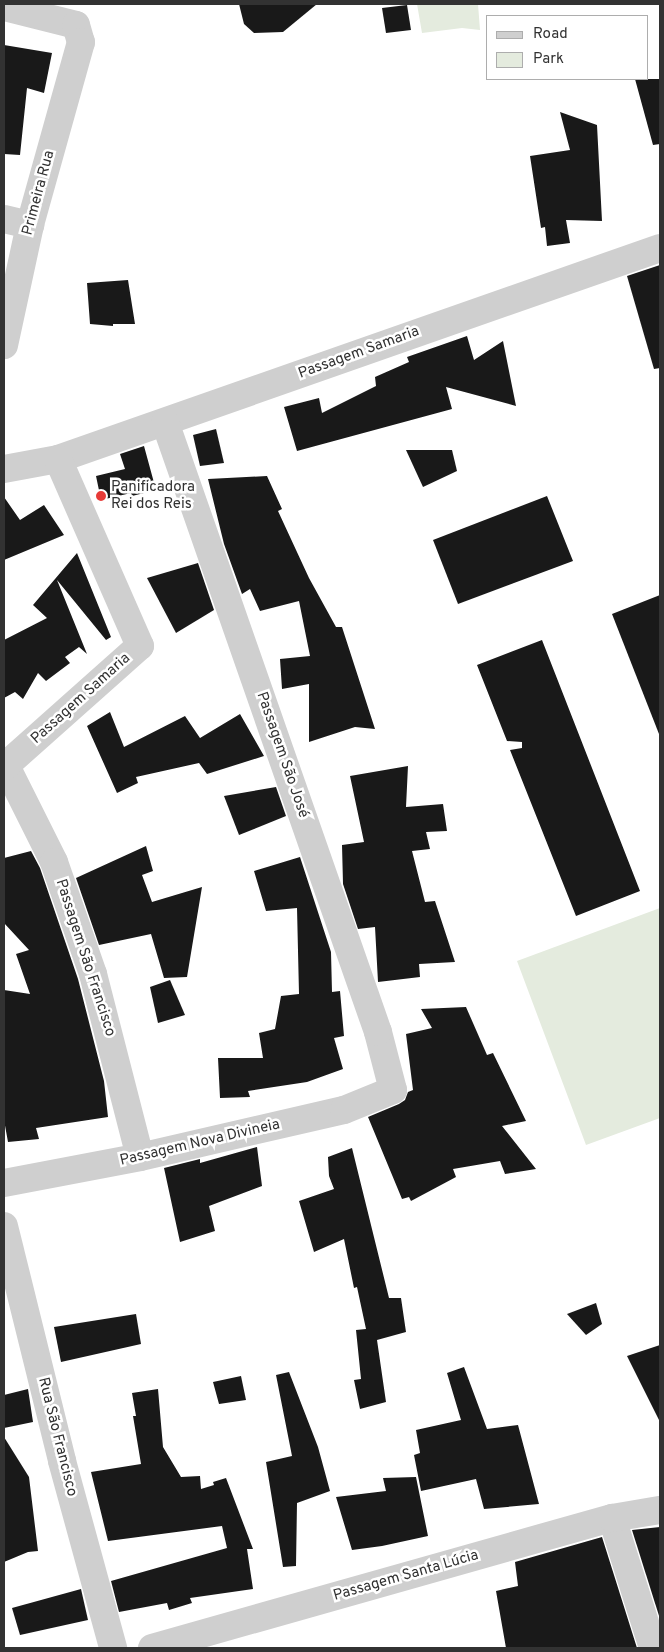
<!DOCTYPE html>
<meta charset="utf-8">
<style>
body{margin:0}
#map{position:relative;width:664px;height:1652px;overflow:hidden;background:#fff;font-family:Overpass,sans-serif}
div>[style]{position:absolute}
.green>*{inset:0;background:#e4ebde}
.building>*{inset:0;background:#191919}
.street>*{height:28px;margin:-14px;padding:0 14px;transform-origin:14px;border-radius:14px;background:#cfcfcf}
.dots>*{width:14px;height:14px;translate:-50% -50%;box-sizing:border-box;border:2px solid #fff;border-radius:50%}
span{translate:-50% -50%;white-space:nowrap;text-align:center;line-height:1.15;-webkit-text-stroke:5px #fff;paint-order:stroke}
.street-label{font-size:15px;color:#323232}
.poi-label{font-size:15px;color:#323232}
.left{translate:0 -50%;text-align:left}
.frame{position:absolute;inset:0;border:5px solid #323232;pointer-events:none}
.legend{position:absolute;left:486px;top:15px;width:162px;height:65px;box-sizing:border-box;background:#fff;border:1px solid #adadad;margin:0;padding:6px 9px;list-style:none;font-size:15px;color:#323232}
.legend li{display:flex;align-items:center;gap:10px;height:25px}
.legend b{width:25px;border:1px solid #adadad}
</style>
<div id="map">
<div class="green">
<div style="clip-path:polygon(417px 4px,478px 4px,480px 30px,462px 28px,422px 33px)"></div>
<div style="clip-path:polygon(660px 908px,660px 1118px,586px 1145px,517px 961px)"></div>
</div>
<div class="building">
<div style="clip-path:polygon(239px 4px,317px 4px,283px 32px,254px 33px,244px 24px)"></div>
<div style="clip-path:polygon(407px 5px,411px 30px,386px 33px,382px 8px)"></div>
<div style="clip-path:polygon(4px 45px,52px 53px,44px 93px,27px 88px,20px 155px,4px 154px)"></div>
<div style="clip-path:polygon(635px 79px,660px 79px,660px 144px,653px 145px)"></div>
<div style="clip-path:polygon(560px 112px,597px 125px,602px 221px,566px 220px,570px 243px,547px 246px,545px 227px,541px 228px,530px 156px,570px 150px)"></div>
<div style="clip-path:polygon(660px 265px,660px 368px,654px 369px,627px 276px)"></div>
<div style="clip-path:polygon(128px 280px,135px 324px,113px 324px,113px 326px,90px 324px,87px 283px)"></div>
<div style="clip-path:polygon(467px 336px,474px 360px,503px 341px,516px 406px,446px 387px,452px 409px,297px 451px,284px 407px,319px 398px,322px 413px,376px 386px,375px 377px,409px 362px,407px 357px)"></div>
<div style="clip-path:polygon(216px 429px,224px 463px,200px 466px,193px 435px)"></div>
<div style="clip-path:polygon(144px 446px,156px 490px,132px 496px,131px 493px,101px 500px,96px 476px,125px 469px,120px 454px)"></div>
<div style="clip-path:polygon(406px 450px,452px 450px,457px 471px,423px 487px)"></div>
<div style="clip-path:polygon(267px 476px,282px 509px,278px 511px,309px 578px,336px 627px,342px 627px,375px 729px,355px 727px,309px 742px,309px 684px,282px 689px,280px 659px,310px 656px,299px 601px,260px 611px,250px 589px,242px 594px,224px 544px,208px 479px)"></div>
<div style="clip-path:polygon(547px 496px,573px 561px,458px 604px,433px 540px)"></div>
<div style="clip-path:polygon(4px 497px,20px 520px,44px 505px,64px 535px,4px 560px)"></div>
<div style="clip-path:polygon(77px 553px,111px 637px,106px 640px,57px 580px,87px 654px,79px 647px,65px 657px,70px 663px,46px 681px,38px 673px,23px 699px,15px 692px,4px 698px,4px 640px,47px 618px,33px 605px)"></div>
<div style="clip-path:polygon(198px 563px,214px 610px,176px 633px,147px 578px)"></div>
<div style="clip-path:polygon(660px 595px,660px 733px,659px 734px,612px 614px)"></div>
<div style="clip-path:polygon(542px 640px,640px 891px,576px 916px,510px 750px,522px 748px,522px 742px,507px 741px,477px 665px)"></div>
<div style="clip-path:polygon(110px 712px,124px 747px,185px 716px,200px 738px,240px 714px,264px 756px,207px 774px,199px 763px,136px 777px,138px 783px,117px 793px,87px 726px)"></div>
<div style="clip-path:polygon(408px 766px,406px 807px,443px 804px,447px 831px,426px 832px,430px 849px,412px 851px,425px 902px,435px 901px,455px 962px,419px 964px,420px 977px,378px 982px,375px 927px,358px 929px,343px 884px,342px 845px,364px 842px,350px 776px)"></div>
<div style="clip-path:polygon(276px 787px,286px 816px,239px 835px,224px 796px)"></div>
<div style="clip-path:polygon(146px 846px,153px 871px,142px 875px,152px 902px,202px 887px,187px 977px,164px 978px,151px 934px,99px 945px,76px 878px)"></div>
<div style="clip-path:polygon(31px 851px,40px 868px,78px 979px,104px 1081px,108px 1117px,36px 1128px,39px 1139px,8px 1142px,4px 1120px,4px 990px,30px 994px,16px 954px,29px 950px,4px 923px,4px 858px)"></div>
<div style="clip-path:polygon(300px 857px,331px 952px,332px 992px,340px 991px,344px 1036px,334px 1038px,343px 1069px,307px 1082px,248px 1091px,250px 1097px,220px 1098px,218px 1058px,263px 1058px,259px 1033px,275px 1029px,281px 996px,299px 994px,297px 908px,266px 911px,254px 871px)"></div>
<div style="clip-path:polygon(170px 980px,185px 1015px,158px 1023px,150px 987px)"></div>
<div style="clip-path:polygon(466px 1007px,487px 1055px,493px 1053px,526px 1121px,502px 1126px,536px 1169px,505px 1174px,500px 1161px,453px 1169px,456px 1177px,411px 1201px,409px 1197px,402px 1199px,368px 1117px,399px 1104px,405px 1100px,408px 1092px,413px 1090px,406px 1034px,432px 1028px,421px 1009px)"></div>
<div style="clip-path:polygon(257px 1147px,262px 1186px,209px 1206px,215px 1231px,180px 1242px,164px 1168px,200px 1159px,200px 1163px)"></div>
<div style="clip-path:polygon(352px 1148px,389px 1298px,401px 1298px,406px 1332px,377px 1340px,386px 1402px,360px 1409px,354px 1380px,361px 1379px,356px 1330px,366px 1329px,357px 1287px,354px 1288px,344px 1239px,314px 1252px,299px 1201px,334px 1189px,329px 1176px,328px 1157px)"></div>
<div style="clip-path:polygon(596px 1303px,602px 1324px,586px 1335px,567px 1314px)"></div>
<div style="clip-path:polygon(136px 1314px,141px 1344px,61px 1362px,54px 1327px)"></div>
<div style="clip-path:polygon(660px 1345px,660px 1422px,627px 1356px)"></div>
<div style="clip-path:polygon(464px 1367px,487px 1429px,518px 1425px,539px 1504px,484px 1509px,476px 1479px,421px 1491px,414px 1455px,420px 1453px,416px 1430px,461px 1420px,447px 1373px)"></div>
<div style="clip-path:polygon(289px 1372px,318px 1447px,330px 1491px,297px 1503px,296px 1566px,283px 1567px,266px 1462px,292px 1456px,276px 1375px)"></div>
<div style="clip-path:polygon(241px 1376px,246px 1400px,219px 1404px,213px 1382px)"></div>
<div style="clip-path:polygon(28px 1389px,33px 1422px,4px 1428px,4px 1395px)"></div>
<div style="clip-path:polygon(158px 1389px,163px 1447px,181px 1477px,200px 1476px,201px 1489px,214px 1485px,213px 1482px,226px 1478px,253px 1549px,247px 1549px,253px 1589px,190px 1598px,192px 1603px,169px 1610px,167px 1603px,119px 1612px,111px 1581px,227px 1548px,222px 1526px,108px 1541px,91px 1472px,141px 1464px,133px 1416px,136px 1416px,132px 1393px)"></div>
<div style="clip-path:polygon(4px 1437px,29px 1477px,38px 1551px,28px 1552px,4px 1562px)"></div>
<div style="clip-path:polygon(416px 1477px,428px 1536px,382px 1546px,352px 1550px,336px 1497px,386px 1491px,383px 1478px)"></div>
<div style="clip-path:polygon(660px 1527px,660px 1619px,632px 1530px)"></div>
<div style="clip-path:polygon(602px 1537px,637px 1648px,506px 1648px,496px 1591px,518px 1586px,515px 1562px)"></div>
<div style="clip-path:polygon(81px 1589px,88px 1620px,20px 1635px,12px 1608px)"></div>
</div>
<div class="street">
<div style="left:4px;top:7px;width:74px;rotate:14deg"></div>
<div style="left:76px;top:25px;width:18px;rotate:74deg"></div>
<div style="left:81px;top:42px;width:190px;rotate:105.6deg"></div>
<div style="left:30px;top:225px;width:123px;rotate:102.2deg"></div>
<div style="left:4px;top:219px;width:27px;rotate:13deg"></div>
<div style="left:4px;top:469px;width:55px;rotate:-10.5deg"></div>
<div style="left:58px;top:459px;width:638px;rotate:-19.32deg"></div>
<div style="left:6px;top:766px;width:107px;rotate:63.4deg"></div>
<div style="left:54px;top:862px;width:119px;rotate:70.8deg"></div>
<div style="left:93px;top:974px;width:189px;rotate:75.6deg"></div>
<div style="left:4px;top:767px;width:182px;rotate:-41.7deg"></div>
<div style="left:140px;top:646px;width:204px;rotate:-113.7deg"></div>
<div style="left:4px;top:1183px;width:138px;rotate:-10.8deg"></div>
<div style="left:140px;top:1157px;width:209px;rotate:-13deg"></div>
<div style="left:344px;top:1110px;width:53px;rotate:-22.2deg"></div>
<div style="left:393px;top:1090px;width:60px;rotate:-104.5deg"></div>
<div style="left:378px;top:1032px;width:646px;rotate:-109.25deg"></div>
<div style="left:4px;top:1226px;width:242px;rotate:76.1deg"></div>
<div style="left:62px;top:1461px;width:194px;rotate:74.7deg"></div>
<div style="left:612px;top:1518px;width:136px;rotate:72.5deg"></div>
<div style="left:152px;top:1648px;width:478px;rotate:-15.8deg"></div>
<div style="left:612px;top:1518px;width:49px;rotate:-9.5deg"></div>
</div>
<div class="dots">
<div style="left:101px;top:496px;background:#e73a37"></div>
</div>
<div class="street-label">
<span style="left:39px;top:193px;rotate:-75deg">Primeira Rua</span>
<span style="left:359px;top:353px;rotate:-20deg">Passagem Samaria</span>
<span style="left:81px;top:699px;rotate:-42deg">Passagem Samaria</span>
<span style="left:282px;top:755px;rotate:71deg">Passagem São José</span>
<span style="left:85px;top:958px;rotate:72deg">Passagem São Francisco</span>
<span style="left:200px;top:1143px;rotate:-13deg">Passagem Nova Divineia</span>
<span style="left:57px;top:1437px;rotate:76deg">Rua São Francisco</span>
<span style="left:406px;top:1576px;rotate:-16deg">Passagem Santa Lúcia</span>
</div>
<div class="poi-label">
<span class="left" style="left:111px;top:496px">Panificadora<br>Rei dos Reis</span>
</div>
<div class="frame"></div>
<ul class="legend">
<li><b style="height:6px;background:#cfcfcf"></b>Road</li>
<li><b style="height:14px;background:#e4ebde"></b>Park</li>
</ul>
</div>
